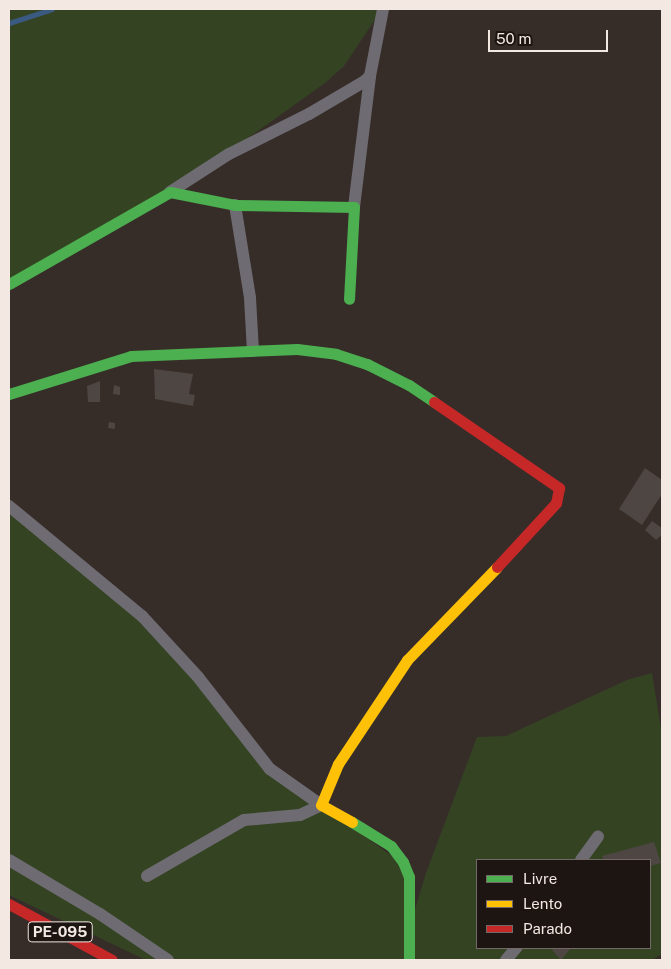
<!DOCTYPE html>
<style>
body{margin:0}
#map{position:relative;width:671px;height:969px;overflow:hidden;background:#362d29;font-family:"Public Sans",sans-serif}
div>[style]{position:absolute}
.green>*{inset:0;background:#344423}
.stream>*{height:5px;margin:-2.5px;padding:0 2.5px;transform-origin:2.5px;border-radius:2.5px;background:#3b5a81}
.building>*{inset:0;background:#4e4642}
.street>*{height:12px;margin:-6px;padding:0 6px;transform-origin:6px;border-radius:6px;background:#6e6b72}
.fast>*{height:11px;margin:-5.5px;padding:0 5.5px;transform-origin:5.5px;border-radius:5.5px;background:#4caf50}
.slow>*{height:11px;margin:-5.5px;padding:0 5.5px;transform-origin:5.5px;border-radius:5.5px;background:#ffc107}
.jam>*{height:11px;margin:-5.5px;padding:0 5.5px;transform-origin:5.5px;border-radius:5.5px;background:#c62828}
span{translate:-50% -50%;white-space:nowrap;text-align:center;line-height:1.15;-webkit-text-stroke:4.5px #1d1512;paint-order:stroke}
.shield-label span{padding:1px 4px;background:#1d1512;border:1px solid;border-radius:4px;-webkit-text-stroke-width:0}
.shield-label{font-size:15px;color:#f4e8e3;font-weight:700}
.frame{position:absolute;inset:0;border:10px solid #f4e8e3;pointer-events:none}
.legend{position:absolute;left:476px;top:859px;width:175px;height:90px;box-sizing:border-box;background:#1d1512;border:1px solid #736966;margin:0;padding:6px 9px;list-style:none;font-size:15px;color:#f4e8e3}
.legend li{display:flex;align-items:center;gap:10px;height:25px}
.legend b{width:25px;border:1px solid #736966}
.scale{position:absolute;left:488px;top:30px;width:120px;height:22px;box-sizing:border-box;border:2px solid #f4e8e3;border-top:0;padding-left:6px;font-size:15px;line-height:18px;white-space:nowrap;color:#f4e8e3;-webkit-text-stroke:4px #1d1512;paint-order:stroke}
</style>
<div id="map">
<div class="green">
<div style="clip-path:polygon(9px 9px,382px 9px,344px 66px,325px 83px,175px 190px,9px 285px)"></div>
<div style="clip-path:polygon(evenodd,9px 504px,158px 632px,274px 770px,408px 868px,410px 926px,426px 873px,477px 737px,506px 736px,627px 680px,652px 673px,662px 735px,662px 954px,651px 960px,146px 960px,9px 895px,9px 504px,477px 860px,650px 860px,650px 948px,477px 948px,477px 860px)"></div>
</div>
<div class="stream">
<div style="left:9px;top:23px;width:45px;rotate:-18deg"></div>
</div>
<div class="building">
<div style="clip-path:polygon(154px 369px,193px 374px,189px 394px,195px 395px,193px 406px,155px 399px)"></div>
<div style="clip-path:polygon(100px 381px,100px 402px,88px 402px,87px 386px)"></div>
<div style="clip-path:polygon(114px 385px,120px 387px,120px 395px,113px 394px)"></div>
<div style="clip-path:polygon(109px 422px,115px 423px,115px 429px,108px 428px)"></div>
<div style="clip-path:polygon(645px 468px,662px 480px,662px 494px,642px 525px,619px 509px)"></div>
<div style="clip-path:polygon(652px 521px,662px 528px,662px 535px,656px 540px,645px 530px)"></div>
<div style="clip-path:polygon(654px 842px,661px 863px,650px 866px,650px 860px,604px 860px,602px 856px)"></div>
<div style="clip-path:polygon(554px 948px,571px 948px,561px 960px,552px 950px)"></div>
</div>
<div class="street">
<div style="left:170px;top:192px;width:70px;rotate:-32.8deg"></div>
<div style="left:229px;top:154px;width:89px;rotate:-26.6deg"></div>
<div style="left:309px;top:114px;width:65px;rotate:-30.5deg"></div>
<div style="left:365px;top:81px;width:7px;rotate:-45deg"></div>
<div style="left:370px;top:76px;width:68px;rotate:-79deg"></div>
<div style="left:235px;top:205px;width:94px;rotate:80.8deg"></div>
<div style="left:250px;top:298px;width:53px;rotate:86.8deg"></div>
<div style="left:354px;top:207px;width:132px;rotate:-83deg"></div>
<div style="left:9px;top:506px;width:173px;rotate:39.6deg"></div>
<div style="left:142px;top:616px;width:83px;rotate:47.4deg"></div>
<div style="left:198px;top:677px;width:117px;rotate:52deg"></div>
<div style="left:270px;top:769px;width:62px;rotate:35.2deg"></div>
<div style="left:9px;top:860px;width:106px;rotate:30.7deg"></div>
<div style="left:100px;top:914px;width:82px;rotate:34.1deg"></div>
<div style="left:581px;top:860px;width:29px;rotate:-54deg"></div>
<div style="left:147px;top:876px;width:112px;rotate:-30deg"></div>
<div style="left:244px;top:820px;width:56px;rotate:-5.1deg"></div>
<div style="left:300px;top:815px;width:23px;rotate:-25deg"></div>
<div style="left:506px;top:960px;width:16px;rotate:-50deg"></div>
</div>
<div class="fast">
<div style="left:9px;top:284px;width:185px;rotate:-29.7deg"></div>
<div style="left:170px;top:192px;width:66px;rotate:11.3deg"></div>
<div style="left:235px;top:205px;width:119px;rotate:1deg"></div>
<div style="left:354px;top:207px;width:92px;rotate:93.1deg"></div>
<div style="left:9px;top:394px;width:128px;rotate:-17.3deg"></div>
<div style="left:131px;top:356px;width:166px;rotate:-2.4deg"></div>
<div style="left:297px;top:349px;width:39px;rotate:7deg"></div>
<div style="left:336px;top:354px;width:33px;rotate:18deg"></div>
<div style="left:367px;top:364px;width:47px;rotate:26.6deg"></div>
<div style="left:409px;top:385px;width:30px;rotate:34deg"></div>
<div style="left:352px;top:822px;width:46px;rotate:31.6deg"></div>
<div style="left:391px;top:846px;width:20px;rotate:53deg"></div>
<div style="left:403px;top:862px;width:16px;rotate:68deg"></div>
<div style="left:409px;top:877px;width:83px;rotate:90deg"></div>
</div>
<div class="slow">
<div style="left:352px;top:822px;width:35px;rotate:-151deg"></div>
<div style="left:321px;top:805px;width:44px;rotate:-67.5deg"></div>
<div style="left:338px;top:764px;width:125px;rotate:-56.4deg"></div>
<div style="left:407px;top:660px;width:129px;rotate:-45.9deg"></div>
</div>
<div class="jam">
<div style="left:434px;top:402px;width:152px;rotate:34.5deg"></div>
<div style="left:559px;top:488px;width:15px;rotate:101deg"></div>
<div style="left:556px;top:503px;width:87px;rotate:132.7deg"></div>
<div style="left:9px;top:904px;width:117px;rotate:28.5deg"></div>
</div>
<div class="shield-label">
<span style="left:60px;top:932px">PE-095</span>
</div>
<div class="frame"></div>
<ul class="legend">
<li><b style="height:6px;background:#4caf50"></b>Livre</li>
<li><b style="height:6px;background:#ffc107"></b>Lento</li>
<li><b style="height:6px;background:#c62828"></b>Parado</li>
</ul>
<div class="scale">50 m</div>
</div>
